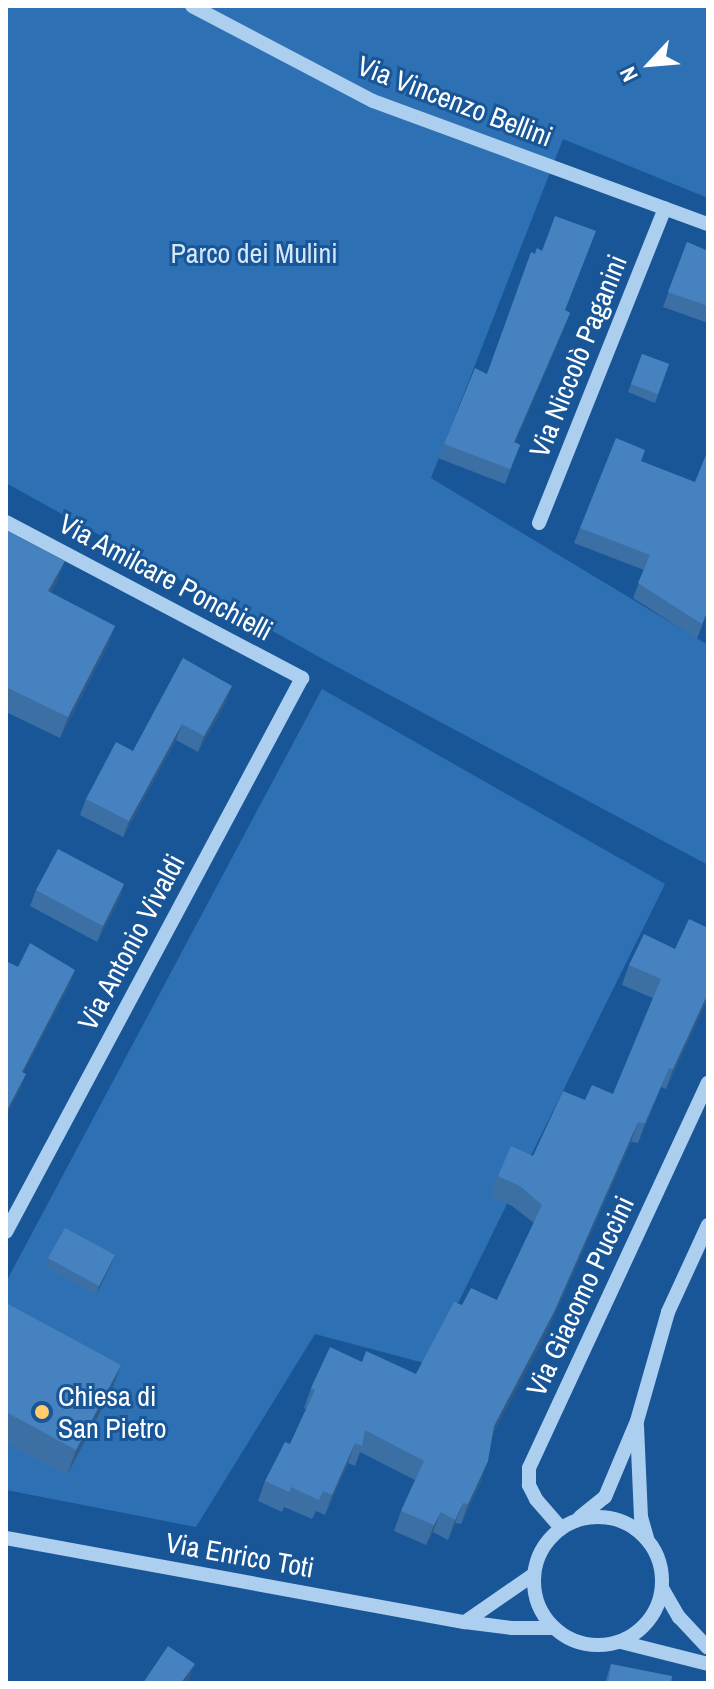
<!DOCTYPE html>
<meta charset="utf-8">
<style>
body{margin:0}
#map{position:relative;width:714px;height:1689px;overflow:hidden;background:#195697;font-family:"Archivo Narrow",sans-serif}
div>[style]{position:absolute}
.green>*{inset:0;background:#2d71b4}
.minor>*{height:14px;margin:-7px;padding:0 7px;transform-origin:7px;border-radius:7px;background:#accff0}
.minor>.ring{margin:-7px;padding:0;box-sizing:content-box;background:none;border:14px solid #accff0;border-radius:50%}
.wall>*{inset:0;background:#3c70a4}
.shaded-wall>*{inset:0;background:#315b86}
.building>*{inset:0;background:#4682bf}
.dots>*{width:22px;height:22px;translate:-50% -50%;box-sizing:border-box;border:4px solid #195697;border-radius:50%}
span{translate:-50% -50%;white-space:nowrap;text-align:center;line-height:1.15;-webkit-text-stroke:6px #195697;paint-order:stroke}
.street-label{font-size:28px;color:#fff}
.park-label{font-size:28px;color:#d3e8fb}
.poi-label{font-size:28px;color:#fff}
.left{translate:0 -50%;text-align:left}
.frame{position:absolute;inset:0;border:8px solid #fff;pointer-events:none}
.north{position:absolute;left:610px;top:24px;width:80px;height:80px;-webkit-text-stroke:6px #195697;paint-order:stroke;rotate:244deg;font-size:22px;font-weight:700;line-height:32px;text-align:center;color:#fff}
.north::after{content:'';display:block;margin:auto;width:28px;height:36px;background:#fff;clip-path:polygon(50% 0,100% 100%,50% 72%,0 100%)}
</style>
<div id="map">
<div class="green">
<div style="clip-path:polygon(6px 6px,708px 6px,708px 198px,563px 139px,431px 478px,708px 645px,708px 865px,330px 663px,6px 483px)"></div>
<div style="clip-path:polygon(322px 689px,665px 884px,428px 1364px,315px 1334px,196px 1527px,6px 1490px,6px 1282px)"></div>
</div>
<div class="minor">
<div style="left:192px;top:6px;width:204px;rotate:27.7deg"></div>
<div style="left:373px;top:101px;width:357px;rotate:20.2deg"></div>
<div style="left:6px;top:522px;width:335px;rotate:27.8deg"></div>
<div style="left:302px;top:678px;width:628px;rotate:118.12deg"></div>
<div style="left:539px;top:523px;width:339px;rotate:-68.2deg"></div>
<div style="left:637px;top:1426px;width:91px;rotate:87.5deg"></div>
<div style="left:641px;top:1517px;width:22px;rotate:74deg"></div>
<div class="ring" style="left:534px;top:1517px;width:114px;height:114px"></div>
<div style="left:580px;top:1517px;width:32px;rotate:-39deg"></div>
<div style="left:605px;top:1497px;width:82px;rotate:-67.2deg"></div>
<div style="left:637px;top:1421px;width:113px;rotate:-74.1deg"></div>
<div style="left:668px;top:1312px;width:96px;rotate:-65.3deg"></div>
<div style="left:561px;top:1528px;width:38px;rotate:-131deg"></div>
<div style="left:536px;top:1499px;width:16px;rotate:-117deg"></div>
<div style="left:529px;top:1485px;width:17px;rotate:-90deg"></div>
<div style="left:529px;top:1468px;width:425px;rotate:-65.1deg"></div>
<div style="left:6px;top:1538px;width:467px;rotate:10.4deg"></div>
<div style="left:465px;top:1622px;width:47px;rotate:7.3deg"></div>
<div style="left:512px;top:1628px;width:41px"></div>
<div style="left:662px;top:1588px;width:34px;rotate:60deg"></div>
<div style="left:679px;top:1617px;width:42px;rotate:46.9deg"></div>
<div style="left:465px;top:1622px;width:83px;rotate:-34.7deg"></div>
<div style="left:621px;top:1642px;width:90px;rotate:14.2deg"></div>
</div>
<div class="wall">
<div style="clip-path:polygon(687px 242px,708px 251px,708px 323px,663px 307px)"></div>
<div style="clip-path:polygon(537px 248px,565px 310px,570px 313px,515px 442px,520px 445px,505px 484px,438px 458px,444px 444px,487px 374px)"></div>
<div style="clip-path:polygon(642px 354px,669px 364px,655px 403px,628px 392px)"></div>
<div style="clip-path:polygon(641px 461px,708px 610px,697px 639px,633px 598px,644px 570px,574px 543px,580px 528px)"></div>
<div style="clip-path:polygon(6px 530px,57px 582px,51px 593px,115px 626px,107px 647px,60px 738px,6px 712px)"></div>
<div style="clip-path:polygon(183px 658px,226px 702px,198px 752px,176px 740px,123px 837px,80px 815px,86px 799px,133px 751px)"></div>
<div style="clip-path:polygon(124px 884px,119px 900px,97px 942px,30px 906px,36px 890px)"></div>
<div style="clip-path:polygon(708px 928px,708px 998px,666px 1089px,661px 1087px,638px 1143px,631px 1142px,547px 1332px,492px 1435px,481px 1481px,461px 1524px,455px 1523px,448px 1540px,433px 1532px,426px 1545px,394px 1531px,401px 1511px,415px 1480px,360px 1452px,355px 1466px,348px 1463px,325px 1515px,316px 1511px,312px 1519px,284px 1507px,282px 1512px,258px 1501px,265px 1481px,290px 1444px,306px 1409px,304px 1408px,311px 1388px,362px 1362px,416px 1374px,462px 1305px,497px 1300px,534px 1223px,512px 1206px,490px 1196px,498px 1176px,533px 1156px,585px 1100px,613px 1094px,653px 998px,622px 985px,629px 965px,675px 949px)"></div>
<div style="clip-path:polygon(115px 1255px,96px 1295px,45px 1267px,48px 1258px)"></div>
<div style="clip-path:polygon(6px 1308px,112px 1390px,67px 1475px,6px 1443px)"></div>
<div style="clip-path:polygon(611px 1664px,671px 1683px,605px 1683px)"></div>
</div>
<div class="shaded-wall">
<div style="clip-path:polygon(570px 313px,565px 327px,509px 457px,514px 442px)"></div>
<div style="clip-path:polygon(65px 561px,57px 582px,41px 613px,48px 591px)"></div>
<div style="clip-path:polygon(115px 626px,107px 647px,60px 738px,68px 717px)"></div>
<div style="clip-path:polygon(232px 686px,226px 702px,198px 752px,204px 736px)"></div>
<div style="clip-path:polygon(182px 724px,176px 740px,123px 837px,129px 821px)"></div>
<div style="clip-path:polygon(124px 884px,119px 900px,97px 942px,103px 926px)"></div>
<div style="clip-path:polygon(75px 970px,70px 985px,16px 1087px,22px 1072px)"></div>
<div style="clip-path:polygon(708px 993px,708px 998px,666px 1089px,673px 1069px)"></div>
<div style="clip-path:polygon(669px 1068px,661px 1087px,638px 1143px,645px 1123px)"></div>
<div style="clip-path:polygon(26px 1074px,20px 1090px,6px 1117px,6px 1112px)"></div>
<div style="clip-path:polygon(638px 1122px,631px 1142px,547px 1332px,487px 1446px,494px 1426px)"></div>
<div style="clip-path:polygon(115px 1255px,112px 1263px,96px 1295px,99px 1286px)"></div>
<div style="clip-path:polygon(121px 1365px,112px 1390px,67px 1475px,76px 1450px)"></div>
<div style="clip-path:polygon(355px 1443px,348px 1463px,325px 1515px,332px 1495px)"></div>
<div style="clip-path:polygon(488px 1461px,481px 1481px,461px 1524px,468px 1504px)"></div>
<div style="clip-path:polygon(463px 1503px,455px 1523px,448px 1540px,455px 1520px)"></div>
<div style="clip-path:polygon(441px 1512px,433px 1532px,426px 1545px,434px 1525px)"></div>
<div style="clip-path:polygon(195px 1664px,188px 1683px,181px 1683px)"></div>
</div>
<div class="building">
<div style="clip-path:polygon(555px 216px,596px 231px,565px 310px,570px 313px,514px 442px,520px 445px,510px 469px,444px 444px,475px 368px,487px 374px,531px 252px,535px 254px,537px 248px,542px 251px)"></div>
<div style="clip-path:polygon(687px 242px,708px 251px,708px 306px,668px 292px)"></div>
<div style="clip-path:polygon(642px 354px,669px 364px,658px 394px,631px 384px)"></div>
<div style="clip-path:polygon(616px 438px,645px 450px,641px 461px,695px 482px,708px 450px,708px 609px,702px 624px,638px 583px,650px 555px,580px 528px)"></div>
<div style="clip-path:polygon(6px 530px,65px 561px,48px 591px,115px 626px,68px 717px,6px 687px)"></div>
<div style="clip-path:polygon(183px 658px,232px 686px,204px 736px,182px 724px,129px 821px,86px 799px,116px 742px,133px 751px)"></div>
<div style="clip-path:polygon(58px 849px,124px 884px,103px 926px,36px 890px)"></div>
<div style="clip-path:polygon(689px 919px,708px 928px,708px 993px,673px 1069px,669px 1068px,645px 1123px,638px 1122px,554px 1312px,494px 1426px,488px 1461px,468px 1504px,463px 1503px,455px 1520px,441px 1512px,434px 1525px,401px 1511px,424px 1461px,365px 1430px,362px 1446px,355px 1443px,332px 1495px,323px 1491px,319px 1500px,291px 1487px,289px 1492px,265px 1481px,285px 1442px,290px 1444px,315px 1390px,311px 1388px,330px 1347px,362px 1362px,366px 1351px,416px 1374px,454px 1302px,462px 1305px,471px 1288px,497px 1300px,542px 1205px,520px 1186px,498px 1176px,511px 1146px,533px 1156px,563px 1091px,585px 1100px,592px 1085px,613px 1094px,661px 979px,629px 965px,644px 934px,675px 949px)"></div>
<div style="clip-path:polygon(30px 943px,75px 970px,22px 1072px,26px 1074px,6px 1112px,6px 961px,18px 967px)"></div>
<div style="clip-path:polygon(65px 1228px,115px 1255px,99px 1286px,48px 1258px)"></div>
<div style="clip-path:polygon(8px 1304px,121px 1365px,76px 1450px,6px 1412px,6px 1308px)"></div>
<div style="clip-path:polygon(168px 1646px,195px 1664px,181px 1683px,143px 1683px)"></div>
<div style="clip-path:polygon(611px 1664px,672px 1676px,671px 1683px,608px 1683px)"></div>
</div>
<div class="dots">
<div style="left:42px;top:1412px;background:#ffcd6c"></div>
</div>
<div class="street-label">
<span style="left:455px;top:101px;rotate:21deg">Via Vincenzo Bellini</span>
<span style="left:578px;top:356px;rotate:-68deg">Via Niccolò Paganini</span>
<span style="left:166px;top:577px;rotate:28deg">Via Amilcare Ponchielli</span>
<span style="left:131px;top:942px;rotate:-62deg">Via Antonio Vivaldi</span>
<span style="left:580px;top:1296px;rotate:-65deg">Via Giacomo Puccini</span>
<span style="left:240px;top:1555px;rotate:10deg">Via Enrico Toti</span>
</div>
<div class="park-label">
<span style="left:254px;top:253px">Parco dei Mulini</span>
</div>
<div class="poi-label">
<span class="left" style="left:58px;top:1412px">Chiesa di<br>San Pietro</span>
</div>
<div class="frame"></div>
<div class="north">N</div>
</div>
